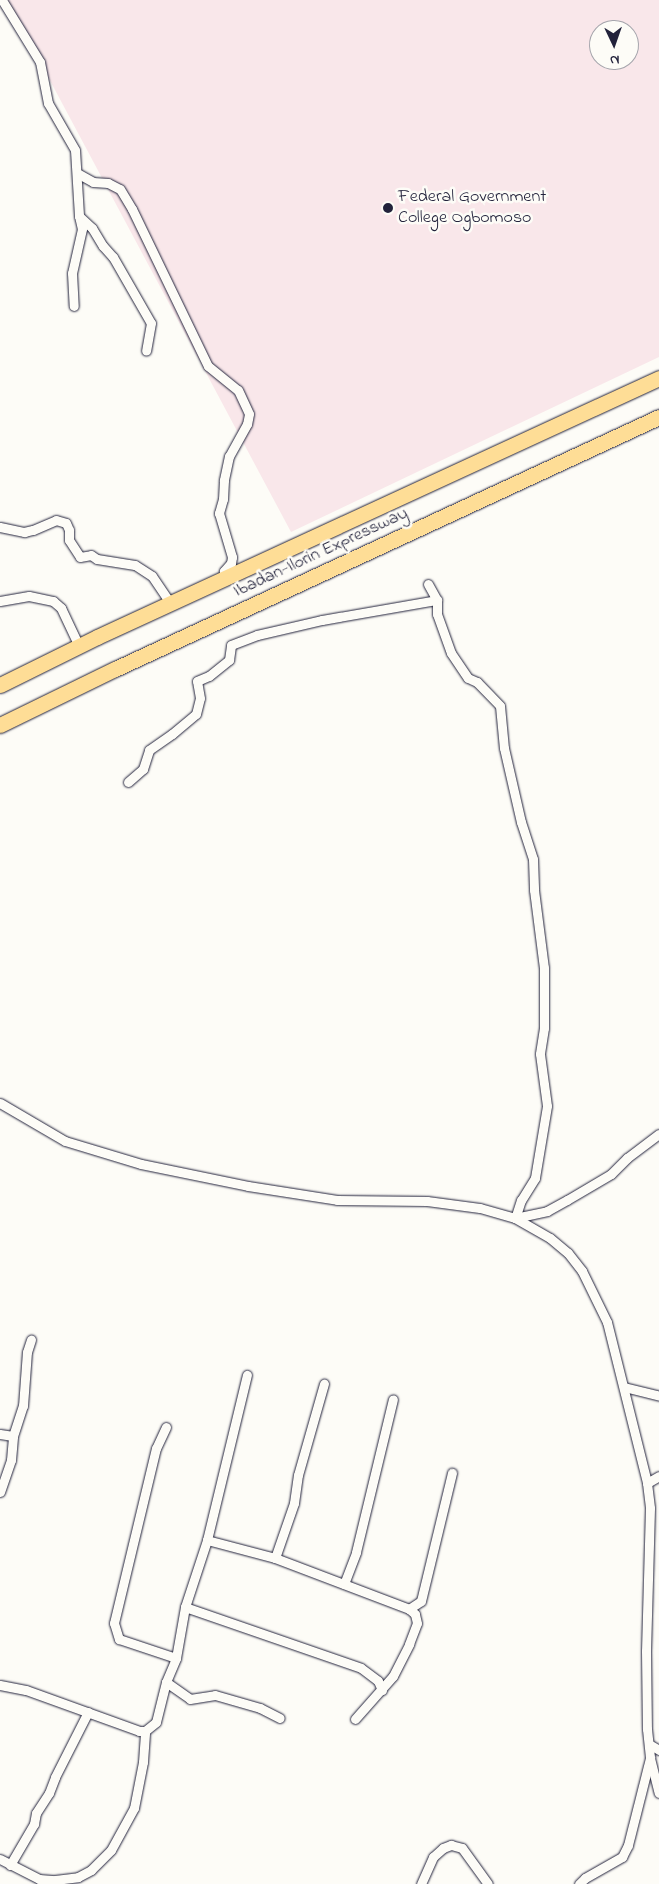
<!DOCTYPE html>
<style>
body{margin:0}
#map{position:relative;width:659px;height:1884px;overflow:hidden;background:#fdfcf7;font-family:"Indie Flower",sans-serif}
div>[style]{position:absolute}
.built>*{inset:0;background:#f9e7ea}
.roads{filter:drop-shadow(0 0 1px #22223b) drop-shadow(0 0 1px #22223b)}
.minor>*{height:9px;margin:-4.5px;padding:0 4.5px;transform-origin:4.5px;border-radius:4.5px;background:#fdfcf7}
.motorway>*{height:15px;margin:-7.5px;padding:0 7.5px;transform-origin:7.5px;border-radius:7.5px;background:#fedd96}
.dots>*{width:14px;height:14px;translate:-50% -50%;box-sizing:border-box;border:2px solid #fdfcf7;border-radius:50%}
span{translate:-50% -50%;white-space:nowrap;text-align:center;line-height:1.15;-webkit-text-stroke:5px #fdfcf7;paint-order:stroke}
.poi-label{font-size:18px;color:#22223b}
.left{translate:0 -50%;text-align:left}
.street-label{font-size:18px;color:#22223b}
.north{position:absolute;left:589px;top:20px;width:50px;height:50px;box-sizing:border-box;background:#fdfcf7;border:1px solid #a5a5ac;border-radius:50%;rotate:177deg;font-size:14px;font-weight:700;line-height:20px;text-align:center;color:#22223b}
.north::after{content:'';display:block;margin:auto;width:18px;height:22px;background:#22223b;clip-path:polygon(50% 0,100% 100%,50% 72%,0 100%)}
</style>
<div id="map">
<div class="built">
<div style="clip-path:polygon(evenodd,7px 0,659px 0,659px 357px,291px 532px,7px 0,599px 30px,629px 30px,629px 60px,599px 60px,599px 30px)"></div>
</div>
<div class="roads">
<div class="minor">
<div style="left:2px;top:0;width:73px;rotate:58.5deg"></div>
<div style="left:40px;top:62px;width:42px;rotate:79deg"></div>
<div style="left:48px;top:103px;width:54px;rotate:60.1deg"></div>
<div style="left:75px;top:150px;width:66px;rotate:86.5deg"></div>
<div style="left:79px;top:216px;width:13px;rotate:77deg"></div>
<div style="left:82px;top:229px;width:45px;rotate:102.8deg"></div>
<div style="left:72px;top:273px;width:33px;rotate:87deg"></div>
<div style="left:77px;top:173px;width:18px;rotate:29deg"></div>
<div style="left:93px;top:182px;width:15px;rotate:4deg"></div>
<div style="left:108px;top:183px;width:13px;rotate:27deg"></div>
<div style="left:120px;top:189px;width:23px;rotate:59deg"></div>
<div style="left:132px;top:209px;width:174px;rotate:64.2deg"></div>
<div style="left:208px;top:366px;width:38px;rotate:39deg"></div>
<div style="left:238px;top:390px;width:26px;rotate:65deg"></div>
<div style="left:249px;top:414px;width:10px;rotate:101deg"></div>
<div style="left:247px;top:424px;width:37px;rotate:119deg"></div>
<div style="left:229px;top:456px;width:25px;rotate:102deg"></div>
<div style="left:224px;top:480px;width:19px;rotate:93deg"></div>
<div style="left:223px;top:499px;width:15px;rotate:106deg"></div>
<div style="left:219px;top:513px;width:46px;rotate:73.5deg"></div>
<div style="left:232px;top:557px;width:6px;rotate:99deg"></div>
<div style="left:231px;top:563px;width:11px;rotate:131deg"></div>
<div style="left:224px;top:571px;width:7px;rotate:74deg"></div>
<div style="left:79px;top:216px;width:18px;rotate:43deg"></div>
<div style="left:92px;top:228px;width:21px;rotate:59deg"></div>
<div style="left:103px;top:246px;width:15px;rotate:48deg"></div>
<div style="left:113px;top:257px;width:76px;rotate:60.1deg"></div>
<div style="left:151px;top:323px;width:28px;rotate:100deg"></div>
<div style="left:0;top:527px;width:25px;rotate:12deg"></div>
<div style="left:24px;top:532px;width:9px;rotate:-13deg"></div>
<div style="left:33px;top:530px;width:25px;rotate:-23deg"></div>
<div style="left:56px;top:520px;width:10px;rotate:17deg"></div>
<div style="left:66px;top:523px;width:8px;rotate:67deg"></div>
<div style="left:69px;top:530px;width:10px;rotate:90deg"></div>
<div style="left:69px;top:540px;width:20px;rotate:57deg"></div>
<div style="left:80px;top:557px;width:11px;rotate:-10deg"></div>
<div style="left:91px;top:555px;width:7px;rotate:34deg"></div>
<div style="left:97px;top:559px;width:38px;rotate:9deg"></div>
<div style="left:135px;top:565px;width:20px;rotate:33deg"></div>
<div style="left:152px;top:576px;width:32px;rotate:56deg"></div>
<div style="left:428px;top:584px;width:18px;rotate:61deg"></div>
<div style="left:437px;top:600px;width:14px;rotate:90deg"></div>
<div style="left:437px;top:614px;width:41px;rotate:70.3deg"></div>
<div style="left:451px;top:653px;width:30px;rotate:56deg"></div>
<div style="left:468px;top:678px;width:10px;rotate:24deg"></div>
<div style="left:477px;top:682px;width:33px;rotate:46deg"></div>
<div style="left:500px;top:706px;width:42px;rotate:84.6deg"></div>
<div style="left:504px;top:748px;width:76px;rotate:77.1deg"></div>
<div style="left:521px;top:822px;width:39px;rotate:72deg"></div>
<div style="left:533px;top:859px;width:31px;rotate:88deg"></div>
<div style="left:534px;top:890px;width:79px;rotate:82.7deg"></div>
<div style="left:544px;top:968px;width:60px;rotate:90deg"></div>
<div style="left:544px;top:1028px;width:26px;rotate:99deg"></div>
<div style="left:540px;top:1054px;width:52px;rotate:82.3deg"></div>
<div style="left:547px;top:1106px;width:73px;rotate:99.5deg"></div>
<div style="left:535px;top:1178px;width:26px;rotate:122deg"></div>
<div style="left:521px;top:1200px;width:19px;rotate:108deg"></div>
<div style="left:0;top:601px;width:29px;rotate:-10deg"></div>
<div style="left:29px;top:596px;width:25px;rotate:12deg"></div>
<div style="left:53px;top:601px;width:11px;rotate:41deg"></div>
<div style="left:61px;top:608px;width:42px;rotate:64.7deg"></div>
<div style="left:128px;top:782px;width:20px;rotate:-41deg"></div>
<div style="left:143px;top:769px;width:20px;rotate:-72deg"></div>
<div style="left:149px;top:750px;width:28px;rotate:-35deg"></div>
<div style="left:172px;top:734px;width:31px;rotate:-40deg"></div>
<div style="left:196px;top:714px;width:16px;rotate:-76deg"></div>
<div style="left:200px;top:698px;width:17px;rotate:-100deg"></div>
<div style="left:197px;top:681px;width:13px;rotate:-23deg"></div>
<div style="left:209px;top:676px;width:26px;rotate:-39deg"></div>
<div style="left:229px;top:660px;width:15px;rotate:-82deg"></div>
<div style="left:231px;top:645px;width:28px;rotate:-21deg"></div>
<div style="left:257px;top:635px;width:67px;rotate:-13deg"></div>
<div style="left:322px;top:620px;width:117px;rotate:-9.9deg"></div>
<div style="left:0;top:1103px;width:75px;rotate:30.3deg"></div>
<div style="left:65px;top:1141px;width:79px;rotate:16.8deg"></div>
<div style="left:141px;top:1164px;width:109px;rotate:11.6deg"></div>
<div style="left:248px;top:1186px;width:90px;rotate:8.9deg"></div>
<div style="left:337px;top:1200px;width:90px;rotate:0.6deg"></div>
<div style="left:427px;top:1201px;width:53px;rotate:7.5deg"></div>
<div style="left:480px;top:1208px;width:36px;rotate:16deg"></div>
<div style="left:515px;top:1218px;width:40px;rotate:29.7deg"></div>
<div style="left:550px;top:1238px;width:23px;rotate:40deg"></div>
<div style="left:568px;top:1253px;width:23px;rotate:52deg"></div>
<div style="left:582px;top:1271px;width:57px;rotate:63.9deg"></div>
<div style="left:607px;top:1322px;width:166px;rotate:76deg"></div>
<div style="left:647px;top:1483px;width:25px;rotate:83deg"></div>
<div style="left:650px;top:1508px;width:143px;rotate:91.6deg"></div>
<div style="left:646px;top:1651px;width:78px;rotate:89.3deg"></div>
<div style="left:647px;top:1729px;width:29px;rotate:84deg"></div>
<div style="left:650px;top:1758px;width:36px;rotate:76deg"></div>
<div style="left:515px;top:1218px;width:33px;rotate:-12deg"></div>
<div style="left:547px;top:1211px;width:23px;rotate:-29deg"></div>
<div style="left:567px;top:1200px;width:51px;rotate:-30.6deg"></div>
<div style="left:611px;top:1174px;width:23px;rotate:-45deg"></div>
<div style="left:627px;top:1158px;width:40px;rotate:-37deg"></div>
<div style="left:624px;top:1387px;width:36px;rotate:14deg"></div>
<div style="left:166px;top:1427px;width:23px;rotate:115deg"></div>
<div style="left:156px;top:1448px;width:180px;rotate:103.5deg"></div>
<div style="left:114px;top:1623px;width:17px;rotate:73deg"></div>
<div style="left:119px;top:1639px;width:60px;rotate:18.4deg"></div>
<div style="left:0;top:1434px;width:13px;rotate:9deg"></div>
<div style="left:647px;top:1483px;width:14px;rotate:-30deg"></div>
<div style="left:0;top:1492px;width:34px;rotate:-71deg"></div>
<div style="left:11px;top:1460px;width:24px;rotate:-85deg"></div>
<div style="left:13px;top:1436px;width:32px;rotate:-72deg"></div>
<div style="left:23px;top:1406px;width:54px;rotate:-85.8deg"></div>
<div style="left:27px;top:1352px;width:13px;rotate:-72deg"></div>
<div style="left:207px;top:1540px;width:70px;rotate:14.8deg"></div>
<div style="left:275px;top:1558px;width:143px;rotate:20.8deg"></div>
<div style="left:409px;top:1609px;width:14px;rotate:-34deg"></div>
<div style="left:421px;top:1601px;width:132px;rotate:-76.4deg"></div>
<div style="left:275px;top:1558px;width:58px;rotate:-70.9deg"></div>
<div style="left:294px;top:1503px;width:28px;rotate:-82deg"></div>
<div style="left:298px;top:1475px;width:95px;rotate:-74.1deg"></div>
<div style="left:344px;top:1584px;width:34px;rotate:-69deg"></div>
<div style="left:356px;top:1552px;width:157px;rotate:-76.4deg"></div>
<div style="left:185px;top:1607px;width:186px;rotate:19.1deg"></div>
<div style="left:361px;top:1668px;width:21px;rotate:37deg"></div>
<div style="left:378px;top:1681px;width:10px;rotate:66deg"></div>
<div style="left:166px;top:1682px;width:29px;rotate:35deg"></div>
<div style="left:190px;top:1699px;width:25px;rotate:-9deg"></div>
<div style="left:215px;top:1695px;width:47px;rotate:16.1deg"></div>
<div style="left:260px;top:1708px;width:22px;rotate:27deg"></div>
<div style="left:0;top:1685px;width:26px;rotate:11deg"></div>
<div style="left:26px;top:1690px;width:120px;rotate:19.9deg"></div>
<div style="left:139px;top:1731px;width:6px"></div>
<div style="left:145px;top:1731px;width:14px;rotate:-39deg"></div>
<div style="left:156px;top:1722px;width:41px;rotate:-76deg"></div>
<div style="left:166px;top:1682px;width:26px;rotate:-67deg"></div>
<div style="left:176px;top:1658px;width:52px;rotate:-80deg"></div>
<div style="left:185px;top:1607px;width:71px;rotate:-71.8deg"></div>
<div style="left:207px;top:1540px;width:170px;rotate:-76.4deg"></div>
<div style="left:355px;top:1719px;width:57px;rotate:-48.5deg"></div>
<div style="left:393px;top:1676px;width:36px;rotate:-63deg"></div>
<div style="left:409px;top:1644px;width:22px;rotate:-69deg"></div>
<div style="left:417px;top:1623px;width:9px;rotate:-103deg"></div>
<div style="left:415px;top:1614px;width:8px;rotate:-140deg"></div>
<div style="left:649px;top:1744px;width:12px;rotate:31deg"></div>
<div style="left:0;top:1859px;width:44px;rotate:27.1deg"></div>
<div style="left:39px;top:1879px;width:16px;rotate:4deg"></div>
<div style="left:55px;top:1880px;width:23px;rotate:-7deg"></div>
<div style="left:78px;top:1877px;width:15px;rotate:-28deg"></div>
<div style="left:91px;top:1870px;width:28px;rotate:-45deg"></div>
<div style="left:111px;top:1850px;width:48px;rotate:-61.3deg"></div>
<div style="left:134px;top:1808px;width:47px;rotate:-78.9deg"></div>
<div style="left:143px;top:1762px;width:31px;rotate:-86deg"></div>
<div style="left:10px;top:1865px;width:48px;rotate:-59.7deg"></div>
<div style="left:34px;top:1824px;width:11px;rotate:-80deg"></div>
<div style="left:36px;top:1813px;width:24px;rotate:-57deg"></div>
<div style="left:49px;top:1793px;width:17px;rotate:-69deg"></div>
<div style="left:55px;top:1777px;width:73px;rotate:-63.1deg"></div>
<div style="left:421px;top:1884px;width:30px;rotate:-66deg"></div>
<div style="left:433px;top:1857px;width:13px;rotate:-42deg"></div>
<div style="left:443px;top:1848px;width:9px;rotate:-21deg"></div>
<div style="left:451px;top:1845px;width:11px;rotate:15deg"></div>
<div style="left:462px;top:1848px;width:44px;rotate:54.2deg"></div>
<div style="left:579px;top:1884px;width:8px;rotate:-45deg"></div>
<div style="left:585px;top:1878px;width:43px;rotate:-29.6deg"></div>
<div style="left:622px;top:1857px;width:13px;rotate:-63deg"></div>
<div style="left:628px;top:1845px;width:90px;rotate:-75.8deg"></div>
</div>
<div class="motorway">
<div style="left:0;top:685px;width:108px;rotate:-26.3deg"></div>
<div style="left:97px;top:637px;width:619px;rotate:-24.74deg"></div>
<div style="left:0;top:725px;width:128px;rotate:-26deg"></div>
<div style="left:115px;top:669px;width:600px;rotate:-24.86deg"></div>
</div>
</div>
<div class="dots">
<div style="left:388px;top:208px;background:#22223b"></div>
</div>
<div class="poi-label">
<span class="left" style="left:398px;top:208px">Federal Government<br>College Ogbomoso</span>
</div>
<div class="street-label">
<span style="left:321px;top:553px;rotate:-25deg">Ibadan-Ilorin Expressway</span>
</div>
<div class="north">N</div>
</div>
